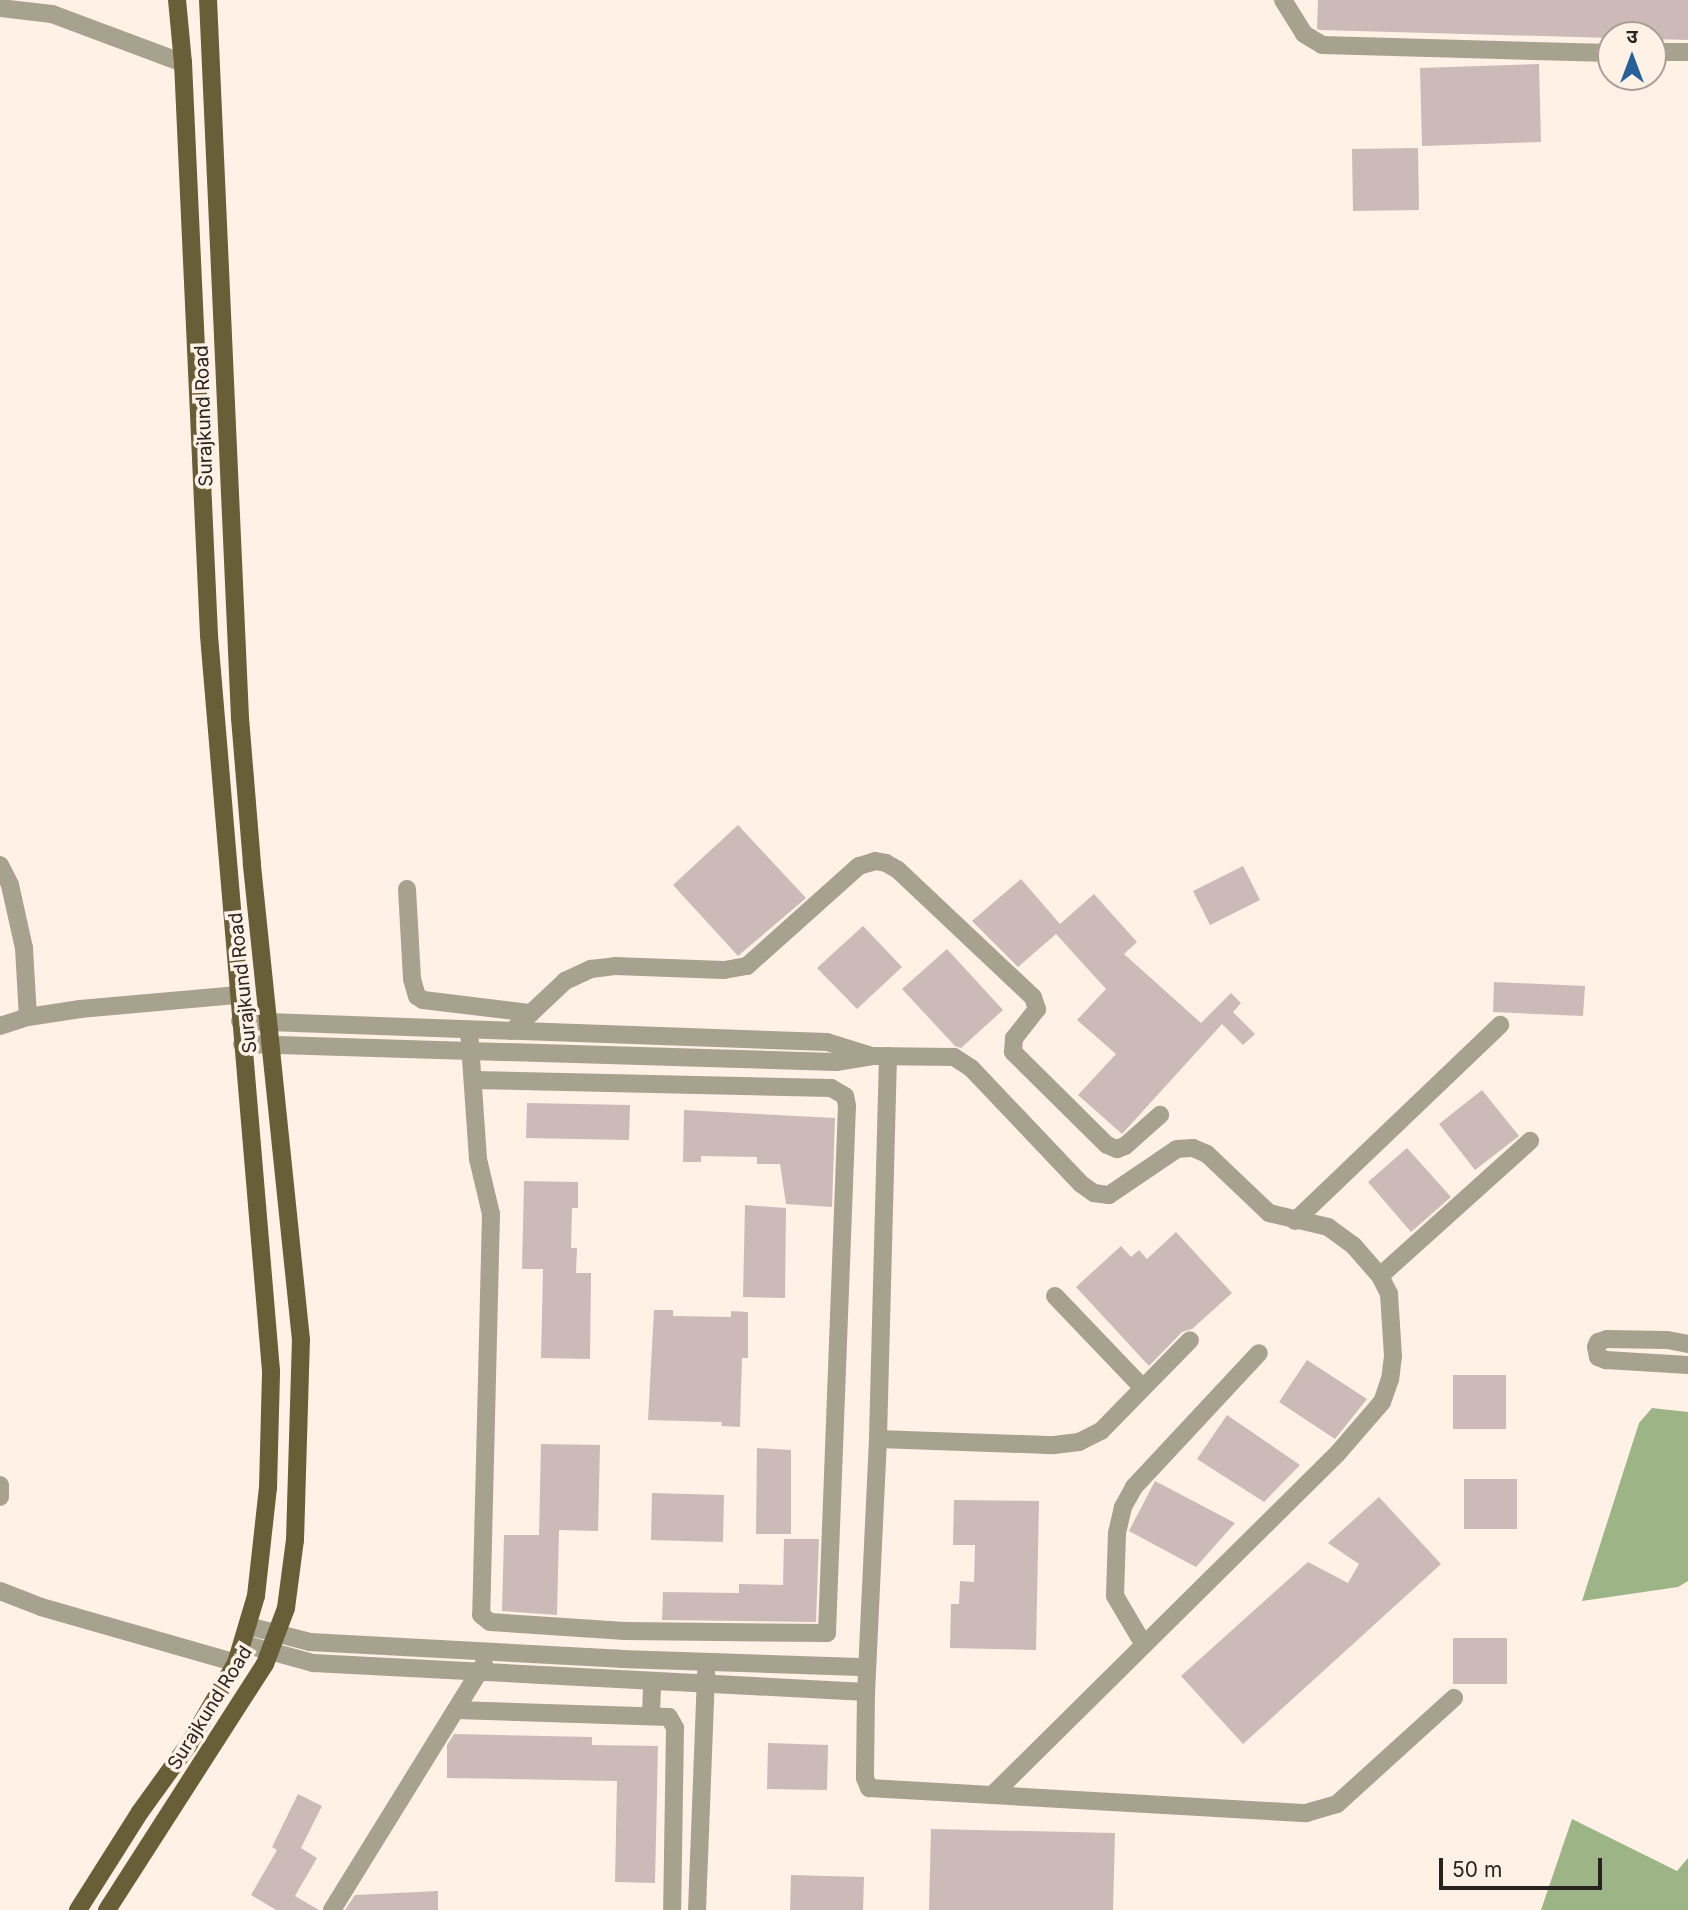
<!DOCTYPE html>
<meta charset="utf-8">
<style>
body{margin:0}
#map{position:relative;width:1688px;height:1910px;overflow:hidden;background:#fff1e6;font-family:Inter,"Noto Sans Devanagari",sans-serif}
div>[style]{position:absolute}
.water>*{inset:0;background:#9db487}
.building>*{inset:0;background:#ccbab8}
.minor>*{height:18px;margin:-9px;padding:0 9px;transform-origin:9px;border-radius:9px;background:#a7a28d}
.major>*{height:18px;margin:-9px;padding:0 9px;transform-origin:9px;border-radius:9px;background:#685e38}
span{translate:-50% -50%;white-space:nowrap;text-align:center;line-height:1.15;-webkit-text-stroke:7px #fff1e6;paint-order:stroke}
.street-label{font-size:19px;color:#27231f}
.north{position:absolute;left:1597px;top:21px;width:70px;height:70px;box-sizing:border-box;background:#fff1e6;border:2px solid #a99f96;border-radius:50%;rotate:0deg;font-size:19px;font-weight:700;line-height:28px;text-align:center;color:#27231f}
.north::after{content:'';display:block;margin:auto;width:24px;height:32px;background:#276098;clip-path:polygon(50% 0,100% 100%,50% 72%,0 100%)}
.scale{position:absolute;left:1439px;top:1858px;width:163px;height:32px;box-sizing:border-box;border:4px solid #27231f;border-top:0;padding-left:9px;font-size:21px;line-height:24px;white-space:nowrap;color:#27231f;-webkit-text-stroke:5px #fff1e6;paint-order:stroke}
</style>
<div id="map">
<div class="water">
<div style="clip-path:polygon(1652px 1408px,1688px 1412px,1688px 1581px,1678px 1587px,1582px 1601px,1639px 1423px)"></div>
<div style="clip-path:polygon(1572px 1819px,1677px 1871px,1688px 1858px,1688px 1910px,1541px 1910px)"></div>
</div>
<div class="building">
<div style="clip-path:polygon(1318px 0,1688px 0,1688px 40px,1653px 39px,1653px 35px,1611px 35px,1611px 38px,1320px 30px,1317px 29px)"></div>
<div style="clip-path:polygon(1539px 64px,1541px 142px,1422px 146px,1420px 68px)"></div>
<div style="clip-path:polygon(1418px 148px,1419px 210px,1353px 211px,1352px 149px)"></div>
<div style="clip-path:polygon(738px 825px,806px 898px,738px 956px,673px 885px)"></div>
<div style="clip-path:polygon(1243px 866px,1260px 900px,1210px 925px,1193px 891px)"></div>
<div style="clip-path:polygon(1021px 879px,1060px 924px,1094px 894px,1137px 942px,1124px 954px,1201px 1023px,1231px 993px,1241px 1003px,1233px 1012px,1255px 1034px,1243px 1045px,1222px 1024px,1122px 1134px,1078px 1095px,1116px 1054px,1077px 1020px,1106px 989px,1056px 934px,1018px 967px,972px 921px)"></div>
<div style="clip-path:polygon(863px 926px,902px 967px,857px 1009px,817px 968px)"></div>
<div style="clip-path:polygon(947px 949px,1003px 1010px,961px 1048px,955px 1046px,902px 989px)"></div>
<div style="clip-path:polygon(1494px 982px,1585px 986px,1583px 1016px,1493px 1012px)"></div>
<div style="clip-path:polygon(1482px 1090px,1519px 1136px,1475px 1170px,1439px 1124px)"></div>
<div style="clip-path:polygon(527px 1103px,630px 1105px,629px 1140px,526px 1138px)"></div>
<div style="clip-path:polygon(684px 1110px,835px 1118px,832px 1207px,786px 1204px,780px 1164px,757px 1164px,757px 1157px,701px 1156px,701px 1162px,683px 1162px)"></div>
<div style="clip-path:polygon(1407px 1148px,1451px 1197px,1411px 1232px,1368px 1182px)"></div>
<div style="clip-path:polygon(524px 1181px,578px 1182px,578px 1208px,572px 1208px,571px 1248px,577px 1248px,576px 1273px,591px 1273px,590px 1359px,541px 1358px,543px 1269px,522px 1269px)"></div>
<div style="clip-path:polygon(745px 1205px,786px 1208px,785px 1298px,743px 1297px)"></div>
<div style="clip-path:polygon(1176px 1232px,1232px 1293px,1192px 1329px,1182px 1332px,1149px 1366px,1076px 1287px,1121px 1246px,1131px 1257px,1139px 1250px,1147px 1259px)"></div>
<div style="clip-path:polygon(654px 1310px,673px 1310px,673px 1316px,731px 1317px,731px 1311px,748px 1312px,748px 1358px,742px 1358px,740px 1427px,721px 1426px,722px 1422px,648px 1420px)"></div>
<div style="clip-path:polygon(1307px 1360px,1367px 1399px,1335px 1439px,1279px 1402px)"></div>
<div style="clip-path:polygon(1453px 1375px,1506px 1375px,1506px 1429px,1453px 1429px)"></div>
<div style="clip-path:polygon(1227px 1415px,1300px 1465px,1264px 1502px,1197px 1459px)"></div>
<div style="clip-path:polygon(541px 1444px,600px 1445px,598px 1531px,559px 1530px,557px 1615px,502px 1611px,504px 1535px,539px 1535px)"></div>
<div style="clip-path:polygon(757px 1448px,791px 1450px,791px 1534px,756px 1534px)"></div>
<div style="clip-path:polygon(1464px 1479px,1517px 1479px,1517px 1529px,1464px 1529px)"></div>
<div style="clip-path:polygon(1155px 1481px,1235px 1523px,1196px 1567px,1129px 1531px)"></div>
<div style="clip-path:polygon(652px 1493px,724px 1495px,723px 1542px,651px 1540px)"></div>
<div style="clip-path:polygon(1379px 1497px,1441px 1564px,1243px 1744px,1181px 1676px,1308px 1562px,1348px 1583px,1359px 1564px,1328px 1543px)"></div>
<div style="clip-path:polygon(954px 1500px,1039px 1501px,1036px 1650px,950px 1648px,951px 1604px,959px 1604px,960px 1581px,974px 1582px,975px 1545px,953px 1545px)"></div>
<div style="clip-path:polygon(784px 1539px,819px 1539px,816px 1622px,662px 1620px,663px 1592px,739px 1593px,739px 1584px,783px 1585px)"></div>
<div style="clip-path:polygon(1453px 1638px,1507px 1638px,1507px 1684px,1453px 1684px)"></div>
<div style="clip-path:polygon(454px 1734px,592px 1737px,592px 1745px,658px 1746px,655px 1883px,615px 1882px,617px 1781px,447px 1778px,447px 1745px)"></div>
<div style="clip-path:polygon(768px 1743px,828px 1745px,827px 1790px,767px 1789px)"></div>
<div style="clip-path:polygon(298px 1794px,322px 1806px,301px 1848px,317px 1858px,295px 1896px,319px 1910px,276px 1910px,251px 1895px,277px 1850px,272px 1847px)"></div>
<div style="clip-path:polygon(931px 1829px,1115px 1833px,1113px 1910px,929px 1910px)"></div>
<div style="clip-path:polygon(791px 1875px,864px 1877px,863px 1910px,790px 1910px)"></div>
<div style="clip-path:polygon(438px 1891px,438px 1910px,345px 1910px,355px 1895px)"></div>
</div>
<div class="minor">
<div style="left:1283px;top:0;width:40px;rotate:58deg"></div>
<div style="left:1304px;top:34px;width:21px;rotate:31deg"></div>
<div style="left:1322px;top:45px;width:289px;rotate:1.6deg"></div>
<div style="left:0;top:8px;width:52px;rotate:6.6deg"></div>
<div style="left:52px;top:14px;width:140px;rotate:20.5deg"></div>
<div style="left:1653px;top:52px;width:35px"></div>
<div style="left:0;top:865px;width:22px;rotate:63deg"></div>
<div style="left:10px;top:885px;width:65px;rotate:77.5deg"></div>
<div style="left:24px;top:948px;width:69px;rotate:86.7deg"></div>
<div style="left:407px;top:889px;width:90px;rotate:86.8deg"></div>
<div style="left:412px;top:979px;width:18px;rotate:74deg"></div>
<div style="left:417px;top:996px;width:7px;rotate:34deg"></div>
<div style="left:423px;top:1000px;width:109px;rotate:6.9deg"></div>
<div style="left:240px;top:1021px;width:587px;rotate:2.05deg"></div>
<div style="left:827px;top:1042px;width:44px;rotate:17.2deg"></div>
<div style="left:0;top:1026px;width:29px;rotate:-18deg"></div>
<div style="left:28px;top:1017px;width:53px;rotate:-8.7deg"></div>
<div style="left:80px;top:1009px;width:159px;rotate:-5.1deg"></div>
<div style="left:469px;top:1030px;width:129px;rotate:86deg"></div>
<div style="left:478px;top:1159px;width:57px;rotate:76.7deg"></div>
<div style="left:491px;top:1214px;width:401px;rotate:91.4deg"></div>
<div style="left:481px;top:1615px;width:11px;rotate:38deg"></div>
<div style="left:490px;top:1622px;width:135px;rotate:3.8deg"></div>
<div style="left:625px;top:1631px;width:202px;rotate:0.6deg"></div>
<div style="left:827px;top:1633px;width:527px;rotate:-87.83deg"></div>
<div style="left:847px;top:1106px;width:10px;rotate:-101deg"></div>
<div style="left:845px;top:1096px;width:16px;rotate:-150deg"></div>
<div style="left:831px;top:1088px;width:357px;rotate:-178.7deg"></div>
<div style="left:512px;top:1031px;width:73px;rotate:-43.3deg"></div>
<div style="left:565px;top:981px;width:29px;rotate:-25deg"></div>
<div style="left:591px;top:969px;width:24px;rotate:-7deg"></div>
<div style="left:615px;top:966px;width:109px;rotate:2.1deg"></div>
<div style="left:724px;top:970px;width:23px;rotate:-10deg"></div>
<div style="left:747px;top:966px;width:150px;rotate:-41.8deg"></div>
<div style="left:859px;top:866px;width:17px;rotate:-17deg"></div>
<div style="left:875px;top:861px;width:11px;rotate:10deg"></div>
<div style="left:886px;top:863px;width:14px;rotate:30deg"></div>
<div style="left:898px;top:870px;width:185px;rotate:43.3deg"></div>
<div style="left:1033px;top:997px;width:13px;rotate:72deg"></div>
<div style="left:1037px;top:1009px;width:37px;rotate:128deg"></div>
<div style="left:1014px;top:1038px;width:14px;rotate:94deg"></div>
<div style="left:1013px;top:1052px;width:132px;rotate:44.7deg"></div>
<div style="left:1107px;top:1145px;width:11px;rotate:22deg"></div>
<div style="left:1117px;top:1149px;width:9px;rotate:-21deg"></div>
<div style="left:1125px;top:1146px;width:47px;rotate:-41.5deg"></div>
<div style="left:242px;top:1044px;width:594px;rotate:1.74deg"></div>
<div style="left:836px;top:1062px;width:36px;rotate:-9deg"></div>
<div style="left:872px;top:1056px;width:82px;rotate:0.7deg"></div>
<div style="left:954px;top:1057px;width:20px;rotate:33deg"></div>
<div style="left:971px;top:1068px;width:160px;rotate:46.5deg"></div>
<div style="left:1081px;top:1184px;width:16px;rotate:35deg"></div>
<div style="left:1094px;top:1193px;width:15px;rotate:8deg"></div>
<div style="left:1109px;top:1195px;width:82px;rotate:-34.1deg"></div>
<div style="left:1177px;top:1149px;width:16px;rotate:-4deg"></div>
<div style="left:1193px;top:1148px;width:15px;rotate:23deg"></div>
<div style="left:1207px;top:1154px;width:86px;rotate:43.6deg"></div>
<div style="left:1269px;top:1213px;width:61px;rotate:13.3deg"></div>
<div style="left:1328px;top:1227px;width:31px;rotate:36deg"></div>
<div style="left:1353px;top:1245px;width:41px;rotate:48.9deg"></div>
<div style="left:1380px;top:1276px;width:20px;rotate:63deg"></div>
<div style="left:1389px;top:1294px;width:62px;rotate:86.3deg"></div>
<div style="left:1393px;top:1356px;width:23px;rotate:97deg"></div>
<div style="left:1390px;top:1379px;width:24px;rotate:109deg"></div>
<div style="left:1382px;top:1402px;width:67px;rotate:130.8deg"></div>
<div style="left:1338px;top:1453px;width:484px;rotate:135.3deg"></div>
<div style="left:888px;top:1056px;width:383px;rotate:91.5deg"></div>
<div style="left:878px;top:1439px;width:253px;rotate:92.7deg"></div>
<div style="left:866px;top:1692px;width:86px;rotate:90.7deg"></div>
<div style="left:865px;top:1778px;width:11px;rotate:68deg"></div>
<div style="left:869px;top:1788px;width:438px;rotate:3.3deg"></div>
<div style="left:1306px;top:1813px;width:32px;rotate:-16deg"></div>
<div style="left:1337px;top:1804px;width:158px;rotate:-42.2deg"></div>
<div style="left:1295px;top:1221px;width:284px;rotate:-43.7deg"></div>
<div style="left:1380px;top:1276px;width:202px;rotate:-42deg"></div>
<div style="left:1055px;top:1296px;width:127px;rotate:46.3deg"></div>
<div style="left:1688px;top:1344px;width:21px;rotate:-169deg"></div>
<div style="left:1667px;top:1340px;width:60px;rotate:-179deg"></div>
<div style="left:1607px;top:1339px;width:9px;rotate:162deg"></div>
<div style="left:1598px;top:1342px;width:5px;rotate:112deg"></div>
<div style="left:1596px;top:1347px;width:10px;rotate:79deg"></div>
<div style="left:1598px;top:1357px;width:9px;rotate:21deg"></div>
<div style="left:1606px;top:1360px;width:82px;rotate:3.5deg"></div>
<div style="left:878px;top:1439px;width:176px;rotate:2deg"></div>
<div style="left:1054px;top:1445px;width:25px;rotate:-7deg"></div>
<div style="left:1079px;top:1442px;width:25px;rotate:-27deg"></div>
<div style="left:1101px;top:1431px;width:127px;rotate:-45.6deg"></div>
<div style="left:0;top:1485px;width:12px;rotate:90deg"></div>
<div style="left:0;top:1591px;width:44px;rotate:21.3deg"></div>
<div style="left:41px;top:1607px;width:203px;rotate:16deg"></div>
<div style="left:248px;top:1626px;width:64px;rotate:14.5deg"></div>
<div style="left:310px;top:1642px;width:311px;rotate:3.1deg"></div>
<div style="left:621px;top:1659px;width:246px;rotate:1.9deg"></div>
<div style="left:244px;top:1644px;width:72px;rotate:15.4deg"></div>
<div style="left:313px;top:1663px;width:554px;rotate:3deg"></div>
<div style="left:1144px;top:1645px;width:57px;rotate:-120.6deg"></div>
<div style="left:1115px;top:1596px;width:63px;rotate:-88.2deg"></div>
<div style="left:1117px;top:1533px;width:27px;rotate:-77deg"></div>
<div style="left:1123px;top:1507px;width:23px;rotate:-61deg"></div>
<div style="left:1134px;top:1487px;width:183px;rotate:-47deg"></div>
<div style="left:456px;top:1710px;width:213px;rotate:1.9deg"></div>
<div style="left:669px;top:1717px;width:13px;rotate:61deg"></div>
<div style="left:675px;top:1728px;width:181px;rotate:90.9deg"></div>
<div style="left:651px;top:1715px;width:34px;rotate:-88deg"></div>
<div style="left:332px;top:1910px;width:289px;rotate:-58.3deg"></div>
<div style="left:697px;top:1910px;width:238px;rotate:-87.8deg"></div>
</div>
<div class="major">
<div style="left:78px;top:1910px;width:116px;rotate:-57.7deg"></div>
<div style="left:140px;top:1812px;width:84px;rotate:-54.2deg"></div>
<div style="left:189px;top:1744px;width:94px;rotate:-59.9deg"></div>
<div style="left:236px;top:1663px;width:70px;rotate:-73.4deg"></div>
<div style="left:256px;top:1596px;width:109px;rotate:-83.7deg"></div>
<div style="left:268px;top:1488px;width:117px;rotate:-88.5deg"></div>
<div style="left:271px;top:1371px;width:739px;rotate:-94.82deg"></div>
<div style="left:209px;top:635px;width:573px;rotate:-92.6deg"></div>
<div style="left:183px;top:63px;width:63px;rotate:-95.4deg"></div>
<div style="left:107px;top:1910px;width:292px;rotate:-57.3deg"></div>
<div style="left:265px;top:1664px;width:60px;rotate:-69.4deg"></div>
<div style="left:286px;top:1608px;width:69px;rotate:-82.5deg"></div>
<div style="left:295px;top:1540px;width:200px;rotate:-88.3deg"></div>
<div style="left:301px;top:1340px;width:479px;rotate:-95.9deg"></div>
<div style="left:252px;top:864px;width:146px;rotate:-94.7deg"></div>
<div style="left:240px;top:718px;width:719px;rotate:-92.55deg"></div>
</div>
<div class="street-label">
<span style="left:204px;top:416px;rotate:-92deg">Surajkund Road</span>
<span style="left:243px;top:983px;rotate:-96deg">Surajkund Road</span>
<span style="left:210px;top:1708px;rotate:-58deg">Surajkund Road</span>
</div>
<div class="north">उ</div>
<div class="scale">50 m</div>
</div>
